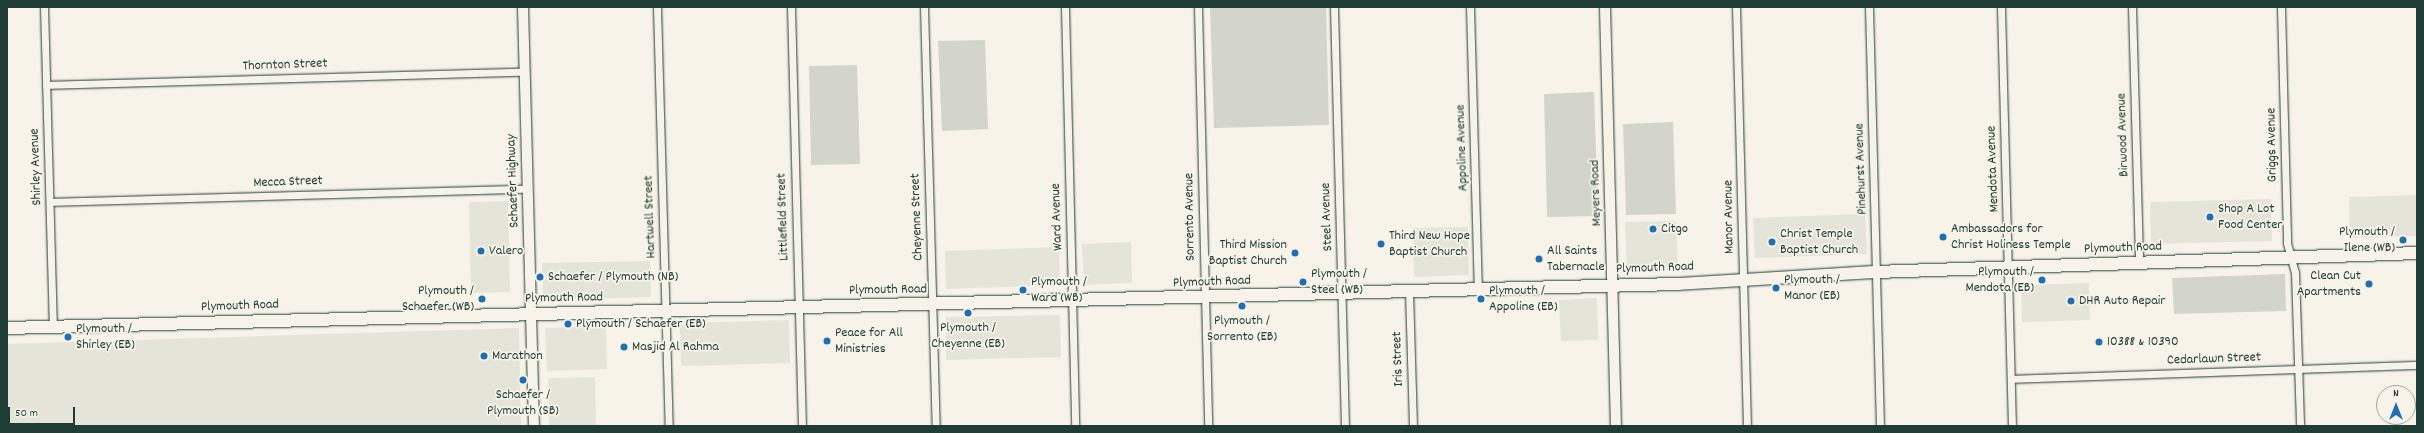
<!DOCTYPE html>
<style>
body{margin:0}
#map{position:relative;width:2424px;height:433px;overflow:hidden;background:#f7f3e8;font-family:Dekko,sans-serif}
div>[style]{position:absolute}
.built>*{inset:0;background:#e5e4d9}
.green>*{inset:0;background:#d3d5ca}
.roads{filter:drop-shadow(0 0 1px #1f3d34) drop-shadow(0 0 1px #1f3d34)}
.street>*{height:7px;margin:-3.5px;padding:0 3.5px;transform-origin:3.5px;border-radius:3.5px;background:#f7f3e8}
.secondary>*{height:10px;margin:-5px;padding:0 5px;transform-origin:5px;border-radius:5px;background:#f7f3e8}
.primary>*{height:12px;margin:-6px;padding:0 6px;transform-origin:6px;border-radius:6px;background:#f7f3e8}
.dots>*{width:11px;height:11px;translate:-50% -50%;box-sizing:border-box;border:2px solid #f7f3e8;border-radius:50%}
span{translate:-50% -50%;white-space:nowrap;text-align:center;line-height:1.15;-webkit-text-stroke:3.5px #f7f3e8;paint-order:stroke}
.street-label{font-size:14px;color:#1f3d34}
.poi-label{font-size:14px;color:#1f3d34}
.left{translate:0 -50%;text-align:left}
.right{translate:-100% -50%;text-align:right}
.frame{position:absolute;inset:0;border:8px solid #1f3d34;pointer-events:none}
.north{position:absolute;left:2376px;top:385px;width:40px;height:40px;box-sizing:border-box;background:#f7f3e8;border:1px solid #a1aaa0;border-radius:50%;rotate:0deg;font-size:11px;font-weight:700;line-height:16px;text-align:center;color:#1f3d34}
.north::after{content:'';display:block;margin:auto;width:14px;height:18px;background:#1f6fb2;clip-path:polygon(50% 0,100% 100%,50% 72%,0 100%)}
.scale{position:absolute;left:8px;top:407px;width:67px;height:18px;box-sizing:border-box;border:2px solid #1f3d34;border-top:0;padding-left:5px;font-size:12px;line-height:14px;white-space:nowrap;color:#1f3d34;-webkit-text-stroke:3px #f7f3e8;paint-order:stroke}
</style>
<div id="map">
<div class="built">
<div style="clip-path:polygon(2417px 195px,2417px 236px,2350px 238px,2349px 197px)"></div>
<div style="clip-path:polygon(2271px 199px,2272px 241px,2151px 244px,2150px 202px)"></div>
<div style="clip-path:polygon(508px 201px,510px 292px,471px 293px,469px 202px)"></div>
<div style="clip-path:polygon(1865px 214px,1867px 254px,1755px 258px,1753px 218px)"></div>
<div style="clip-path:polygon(1676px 221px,1678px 269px,1627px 270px,1625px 222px)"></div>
<div style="clip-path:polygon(1468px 227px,1469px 275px,1414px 277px,1413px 228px)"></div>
<div style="clip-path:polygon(1131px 242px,1132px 283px,1084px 285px,1082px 244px)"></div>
<div style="clip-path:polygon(1059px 247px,1060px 285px,946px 289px,945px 251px)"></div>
<div style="clip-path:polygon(650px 261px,651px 297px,543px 300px,542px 263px)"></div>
<div style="clip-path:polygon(2089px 283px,2090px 320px,2022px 322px,2021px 285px)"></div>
<div style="clip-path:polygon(1597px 298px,1598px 340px,1561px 341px,1559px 300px)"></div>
<div style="clip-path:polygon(1060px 315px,1061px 357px,946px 360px,946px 317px)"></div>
<div style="clip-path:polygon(789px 320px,790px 363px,681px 366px,680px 323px)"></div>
<div style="clip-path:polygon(606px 326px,607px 369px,547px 371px,545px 328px)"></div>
<div style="clip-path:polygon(519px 328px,521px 426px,7px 426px,7px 344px)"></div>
<div style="clip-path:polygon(595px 377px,596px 426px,549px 426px,548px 378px)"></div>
</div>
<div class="green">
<div style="clip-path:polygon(1210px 7px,1326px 7px,1329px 125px,1214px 128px)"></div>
<div style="clip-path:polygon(985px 40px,988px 129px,942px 131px,938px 41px)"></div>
<div style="clip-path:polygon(857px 65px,860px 164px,811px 165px,809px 66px)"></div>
<div style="clip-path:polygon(1594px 92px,1598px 216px,1547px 217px,1544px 94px)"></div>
<div style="clip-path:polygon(1673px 122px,1676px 214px,1626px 215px,1623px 124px)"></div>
<div style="clip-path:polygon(2285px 274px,2286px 311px,2174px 314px,2172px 278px)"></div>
</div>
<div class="roads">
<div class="street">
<div style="left:44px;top:7px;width:320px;rotate:88.4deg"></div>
<div style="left:657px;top:7px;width:419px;rotate:88.4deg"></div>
<div style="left:791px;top:7px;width:419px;rotate:88.5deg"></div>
<div style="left:924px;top:7px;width:419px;rotate:88.4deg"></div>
<div style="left:1065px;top:7px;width:419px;rotate:88.6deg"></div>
<div style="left:1198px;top:7px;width:419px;rotate:88.6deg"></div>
<div style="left:1334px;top:7px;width:419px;rotate:88.5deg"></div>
<div style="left:1470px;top:7px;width:282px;rotate:88.4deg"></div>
<div style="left:1736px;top:7px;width:419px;rotate:88.5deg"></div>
<div style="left:1869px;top:7px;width:419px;rotate:88.5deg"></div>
<div style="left:2001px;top:7px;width:419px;rotate:88.5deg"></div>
<div style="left:2132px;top:7px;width:256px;rotate:88.4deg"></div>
<div style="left:2281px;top:7px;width:236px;rotate:88.5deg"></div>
<div style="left:2287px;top:243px;width:30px;rotate:75deg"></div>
<div style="left:2295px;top:272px;width:154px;rotate:88.1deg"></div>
<div style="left:46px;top:85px;width:479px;rotate:-1.6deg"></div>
<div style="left:50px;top:202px;width:478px;rotate:-1.6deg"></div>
<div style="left:1409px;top:291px;width:135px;rotate:88.3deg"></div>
<div style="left:2011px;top:379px;width:406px;rotate:-2deg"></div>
</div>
<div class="secondary">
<div style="left:523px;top:7px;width:419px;rotate:88.5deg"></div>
<div style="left:1605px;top:7px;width:419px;rotate:88.5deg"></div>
</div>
<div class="primary">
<div style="left:7px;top:328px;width:1672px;rotate:-1.51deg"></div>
<div style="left:1678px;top:284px;width:198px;rotate:-3.5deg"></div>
<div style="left:1876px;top:272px;width:541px;rotate:-2.01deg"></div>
</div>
</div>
<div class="dots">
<div style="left:2210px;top:217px;background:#1f6fb2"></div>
<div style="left:1653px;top:229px;background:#1f6fb2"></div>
<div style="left:1943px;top:237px;background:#1f6fb2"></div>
<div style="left:2403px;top:240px;background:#1f6fb2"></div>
<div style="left:1772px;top:242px;background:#1f6fb2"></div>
<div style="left:1381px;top:244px;background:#1f6fb2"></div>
<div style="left:481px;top:251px;background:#1f6fb2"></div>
<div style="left:1295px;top:253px;background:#1f6fb2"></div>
<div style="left:1539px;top:259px;background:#1f6fb2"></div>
<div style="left:540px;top:277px;background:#1f6fb2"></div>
<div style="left:2042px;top:280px;background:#1f6fb2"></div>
<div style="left:1303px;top:282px;background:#1f6fb2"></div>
<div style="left:2369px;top:284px;background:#1f6fb2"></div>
<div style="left:1776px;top:288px;background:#1f6fb2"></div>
<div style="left:1023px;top:290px;background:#1f6fb2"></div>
<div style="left:482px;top:299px;background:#1f6fb2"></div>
<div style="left:1481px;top:299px;background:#1f6fb2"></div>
<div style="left:2071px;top:301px;background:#1f6fb2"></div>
<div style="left:1242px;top:306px;background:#1f6fb2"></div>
<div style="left:968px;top:313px;background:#1f6fb2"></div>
<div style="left:568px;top:324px;background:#1f6fb2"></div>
<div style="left:68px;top:337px;background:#1f6fb2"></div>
<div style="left:827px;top:341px;background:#1f6fb2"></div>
<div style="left:2099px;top:342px;background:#1f6fb2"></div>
<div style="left:624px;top:347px;background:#1f6fb2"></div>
<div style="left:484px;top:356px;background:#1f6fb2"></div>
<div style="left:523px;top:380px;background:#1f6fb2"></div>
</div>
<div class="street-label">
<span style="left:285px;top:65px;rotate:-2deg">Thornton Street</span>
<span style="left:2123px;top:135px;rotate:-92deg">Birwood Avenue</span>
<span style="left:2272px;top:145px;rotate:-91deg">Griggs Avenue</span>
<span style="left:1462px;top:148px;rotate:-92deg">Appoline Avenue</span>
<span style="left:36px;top:167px;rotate:-92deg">Shirley Avenue</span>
<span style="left:1861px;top:169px;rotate:-92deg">Pinehurst Avenue</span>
<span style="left:1993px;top:169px;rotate:-92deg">Mendota Avenue</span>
<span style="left:513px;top:181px;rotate:-92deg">Schaefer Highway</span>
<span style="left:288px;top:182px;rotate:-2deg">Mecca Street</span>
<span style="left:1596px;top:193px;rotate:-92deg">Meyers Road</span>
<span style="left:650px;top:217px;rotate:-92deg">Hartwell Street</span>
<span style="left:783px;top:217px;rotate:-92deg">Littlefield Street</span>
<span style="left:917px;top:217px;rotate:-92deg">Cheyenne Street</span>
<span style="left:1057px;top:217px;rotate:-92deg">Ward Avenue</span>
<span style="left:1190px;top:217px;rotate:-91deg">Sorrento Avenue</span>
<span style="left:1327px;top:217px;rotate:-92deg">Steel Avenue</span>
<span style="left:1729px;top:217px;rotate:-91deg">Manor Avenue</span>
<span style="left:2123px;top:248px;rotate:-2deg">Plymouth Road</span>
<span style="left:1655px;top:268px;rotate:-2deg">Plymouth Road</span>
<span style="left:1212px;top:282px;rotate:-2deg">Plymouth Road</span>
<span style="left:888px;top:290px;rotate:-1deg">Plymouth Road</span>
<span style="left:564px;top:298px;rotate:-1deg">Plymouth Road</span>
<span style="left:240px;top:306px;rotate:-2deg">Plymouth Road</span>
<span style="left:1398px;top:359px;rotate:-92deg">Iris Street</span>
<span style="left:2214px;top:359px;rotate:-2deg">Cedarlawn Street</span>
</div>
<div class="poi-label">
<span class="left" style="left:2218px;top:217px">Shop A Lot<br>Food Center</span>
<span class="left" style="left:1661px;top:229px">Citgo</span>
<span class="left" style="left:1951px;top:237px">Ambassadors for<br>Christ Holiness Temple</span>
<span class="right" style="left:2395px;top:240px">Plymouth /<br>Ilene (WB)</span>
<span class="left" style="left:1780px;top:242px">Christ Temple<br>Baptist Church</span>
<span class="left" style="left:1389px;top:244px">Third New Hope<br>Baptist Church</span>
<span class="right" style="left:1287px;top:253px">Third Mission<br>Baptist Church</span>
<span class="left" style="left:489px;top:251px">Valero</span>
<span class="left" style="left:1547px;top:259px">All Saints<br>Tabernacle</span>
<span class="right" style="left:2034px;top:280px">Plymouth /<br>Mendota (EB)</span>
<span class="left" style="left:1311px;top:282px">Plymouth /<br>Steel (WB)</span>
<span class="right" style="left:2361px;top:284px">Clean Cut<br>Apartments</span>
<span class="left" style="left:548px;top:277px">Schaefer / Plymouth (NB)</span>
<span class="left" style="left:1784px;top:288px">Plymouth /<br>Manor (EB)</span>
<span class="left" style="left:1031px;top:290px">Plymouth /<br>Ward (WB)</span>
<span class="right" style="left:474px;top:299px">Plymouth /<br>Schaefer (WB)</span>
<span class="left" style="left:1489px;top:299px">Plymouth /<br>Appoline (EB)</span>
<span class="left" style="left:2079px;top:301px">DHR Auto Repair</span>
<span style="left:1242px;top:329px">Plymouth /<br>Sorrento (EB)</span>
<span class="left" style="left:576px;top:324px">Plymouth / Schaefer (EB)</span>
<span style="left:968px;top:336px">Plymouth /<br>Cheyenne (EB)</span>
<span class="left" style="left:76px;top:337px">Plymouth /<br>Shirley (EB)</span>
<span class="left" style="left:835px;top:341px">Peace for All<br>Ministries</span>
<span class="left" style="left:2107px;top:342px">10388 &amp; 10390</span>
<span class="left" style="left:632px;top:347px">Masjid Al Rahma</span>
<span class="left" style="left:492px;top:356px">Marathon</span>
<span style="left:523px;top:403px">Schaefer /<br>Plymouth (SB)</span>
</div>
<div class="frame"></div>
<div class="north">N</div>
<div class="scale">50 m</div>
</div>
